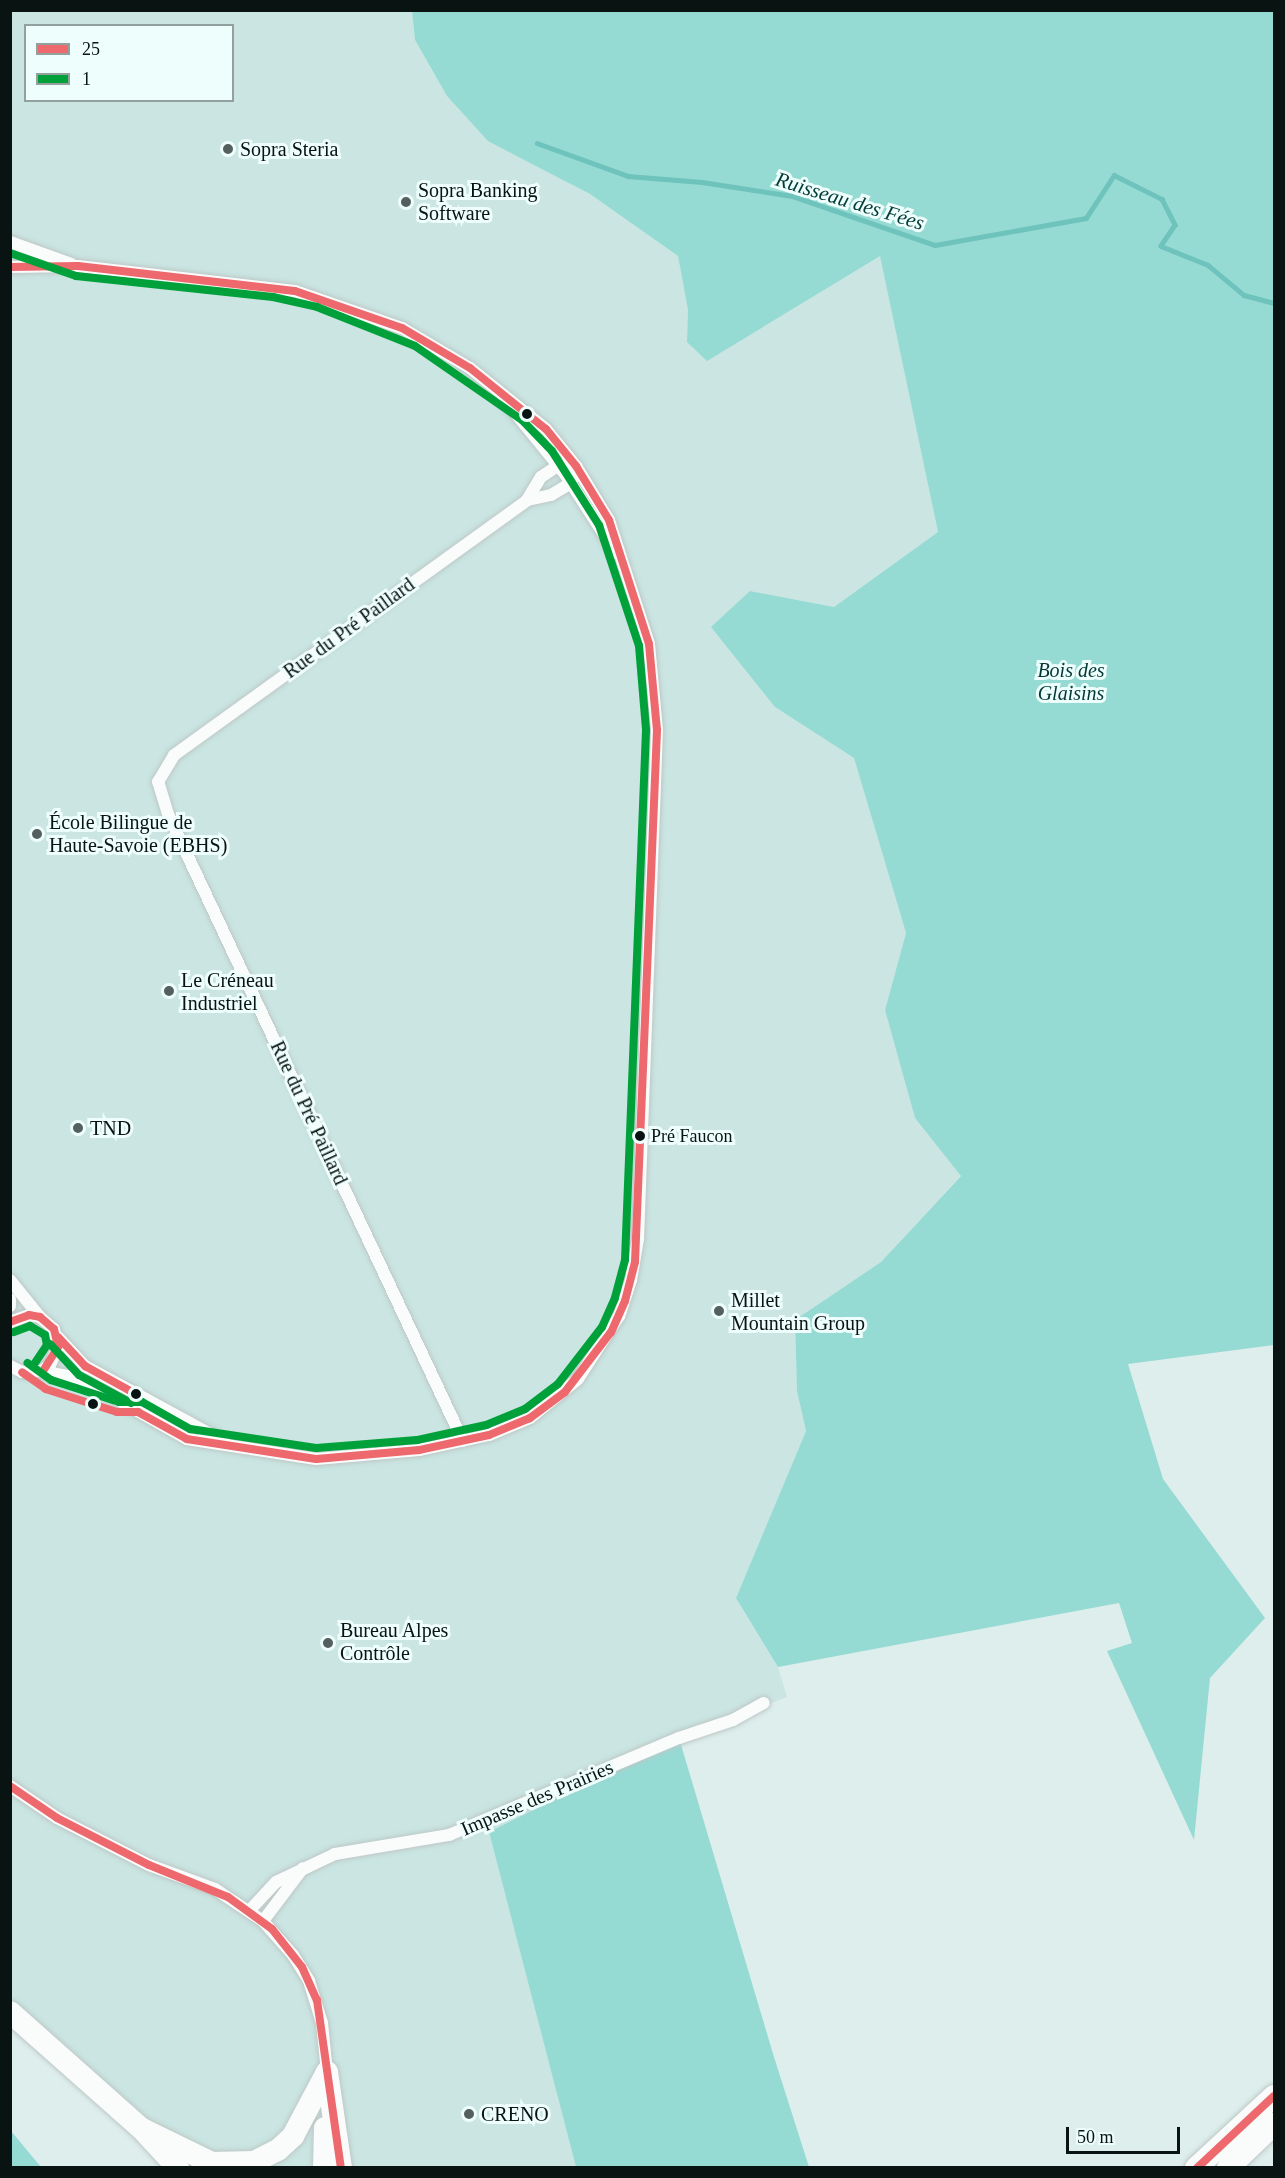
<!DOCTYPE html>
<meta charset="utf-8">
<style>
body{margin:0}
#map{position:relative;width:1285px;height:2178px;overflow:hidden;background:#deeeec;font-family:"Times New Roman",serif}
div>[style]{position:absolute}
.built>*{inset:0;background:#cae5e2}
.forest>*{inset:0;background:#96dad4}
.stream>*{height:4.5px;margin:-2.25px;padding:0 2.25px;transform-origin:2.25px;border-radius:2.25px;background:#6ec3bc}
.roads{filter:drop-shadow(0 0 2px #bdc8c6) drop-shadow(0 0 2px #bdc8c6)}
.street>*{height:12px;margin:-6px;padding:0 6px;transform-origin:6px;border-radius:6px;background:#fafcfc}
.highway>*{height:22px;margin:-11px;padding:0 11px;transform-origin:11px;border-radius:11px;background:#fafcfc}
.bus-1>*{height:8px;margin:-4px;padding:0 4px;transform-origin:4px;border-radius:4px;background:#ed696e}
.bus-2>*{height:8px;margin:-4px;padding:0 4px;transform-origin:4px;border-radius:4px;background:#00a13a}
.dots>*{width:16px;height:16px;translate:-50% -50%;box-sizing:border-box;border:3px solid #eefefc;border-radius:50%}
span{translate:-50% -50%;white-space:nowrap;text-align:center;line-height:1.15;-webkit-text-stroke:6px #eefefc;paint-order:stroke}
.bus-label{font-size:18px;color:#091312}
.left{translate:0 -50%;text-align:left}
.poi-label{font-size:20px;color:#091312}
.street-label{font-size:20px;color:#091312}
.park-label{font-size:20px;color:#033935;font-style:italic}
.water-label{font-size:21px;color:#043b36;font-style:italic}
.frame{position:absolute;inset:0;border:12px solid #091312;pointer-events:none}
.legend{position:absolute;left:24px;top:24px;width:210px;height:78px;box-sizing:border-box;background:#eefefc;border:2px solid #92a09e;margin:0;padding:8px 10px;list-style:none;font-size:18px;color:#091312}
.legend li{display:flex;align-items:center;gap:12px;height:30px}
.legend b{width:30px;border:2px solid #92a09e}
.scale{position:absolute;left:1066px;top:2127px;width:114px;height:27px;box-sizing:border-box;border:3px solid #091312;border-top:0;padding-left:8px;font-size:18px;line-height:21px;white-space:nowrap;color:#091312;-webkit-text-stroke:4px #eefefc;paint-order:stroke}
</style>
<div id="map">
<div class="built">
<div style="clip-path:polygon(evenodd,11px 11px,412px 11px,415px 40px,447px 96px,488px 140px,590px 194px,678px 256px,688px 310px,687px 342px,880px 255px,938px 532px,834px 607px,750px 591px,775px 707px,854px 758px,906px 933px,885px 1010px,915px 1118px,961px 1175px,881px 1262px,795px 1320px,797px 1391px,806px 1431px,736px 1598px,778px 1667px,787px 1697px,679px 1738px,489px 1832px,576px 2167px,184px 2167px,11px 2014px,11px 11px,26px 26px,232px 26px,232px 100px,26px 100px,26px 26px)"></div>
</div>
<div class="forest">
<div style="clip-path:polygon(412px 11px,1274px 11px,1274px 1345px,1128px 1364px,1163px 1479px,1265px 1618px,1210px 1678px,1194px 1840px,1107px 1651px,1132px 1643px,1119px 1603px,778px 1667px,736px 1598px,806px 1431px,797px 1391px,795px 1320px,881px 1262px,961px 1176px,915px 1118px,885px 1010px,906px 933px,854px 758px,775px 707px,711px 627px,750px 591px,834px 607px,938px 532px,880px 256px,707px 361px,687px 342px,688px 310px,678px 256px,590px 194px,488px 141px,447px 96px,415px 40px)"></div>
<div style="clip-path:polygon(679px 1738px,774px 2057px,809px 2167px,576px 2167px,489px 1832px)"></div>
<div style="clip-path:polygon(11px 2131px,41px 2167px,11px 2167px)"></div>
</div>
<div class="stream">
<div style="left:537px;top:143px;width:97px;rotate:19.9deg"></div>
<div style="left:628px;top:176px;width:74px;rotate:4.6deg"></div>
<div style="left:702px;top:182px;width:91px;rotate:8.8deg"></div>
<div style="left:792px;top:196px;width:151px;rotate:18.9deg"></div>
<div style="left:935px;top:245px;width:153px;rotate:-10.1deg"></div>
<div style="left:1086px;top:218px;width:51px;rotate:-56.9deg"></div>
<div style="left:1114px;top:175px;width:54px;rotate:26.6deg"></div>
<div style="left:1162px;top:199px;width:29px;rotate:63deg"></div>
<div style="left:1175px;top:225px;width:25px;rotate:124deg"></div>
<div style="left:1161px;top:246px;width:51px;rotate:22deg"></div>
<div style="left:1208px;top:265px;width:47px;rotate:39.8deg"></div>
<div style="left:1244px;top:295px;width:31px;rotate:15deg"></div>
</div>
<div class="roads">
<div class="street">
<div style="left:10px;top:242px;width:65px;rotate:19.8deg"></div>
<div style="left:10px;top:267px;width:68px;rotate:-0.8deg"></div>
<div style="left:78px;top:266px;width:218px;rotate:6.6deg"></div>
<div style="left:295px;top:291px;width:113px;rotate:19.1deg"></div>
<div style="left:402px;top:328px;width:79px;rotate:30.5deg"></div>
<div style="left:470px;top:368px;width:97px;rotate:38.8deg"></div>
<div style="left:546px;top:429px;width:48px;rotate:51deg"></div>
<div style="left:576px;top:466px;width:63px;rotate:58.6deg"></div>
<div style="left:609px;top:520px;width:130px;rotate:72.1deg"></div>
<div style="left:649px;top:644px;width:86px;rotate:84.7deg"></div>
<div style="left:657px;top:730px;width:509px;rotate:92.14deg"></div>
<div style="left:638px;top:1239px;width:42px;rotate:99.7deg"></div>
<div style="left:631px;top:1280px;width:38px;rotate:108deg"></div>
<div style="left:619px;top:1316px;width:75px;rotate:123.1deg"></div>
<div style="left:578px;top:1379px;width:62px;rotate:140.9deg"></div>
<div style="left:530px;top:1418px;width:44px;rotate:157.5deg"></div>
<div style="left:489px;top:1435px;width:72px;rotate:167.9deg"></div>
<div style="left:419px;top:1450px;width:103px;rotate:175deg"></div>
<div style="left:316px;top:1459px;width:131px;rotate:-171.2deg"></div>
<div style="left:187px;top:1439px;width:124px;rotate:-150.5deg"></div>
<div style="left:79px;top:1378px;width:39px;rotate:-170deg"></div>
<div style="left:503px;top:398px;width:98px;rotate:50.8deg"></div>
<div style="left:565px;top:474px;width:94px;rotate:57.2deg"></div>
<div style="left:10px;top:1280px;width:48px;rotate:51deg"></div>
<div style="left:10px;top:1299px;width:7px;rotate:90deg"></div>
<div style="left:10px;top:1322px;width:20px;rotate:-20deg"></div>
<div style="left:29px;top:1315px;width:11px;rotate:10deg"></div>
<div style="left:40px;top:1317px;width:18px;rotate:41deg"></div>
<div style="left:54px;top:1329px;width:18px;rotate:77deg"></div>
<div style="left:58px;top:1347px;width:20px;rotate:114deg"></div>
<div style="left:50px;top:1365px;width:11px;rotate:146deg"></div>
<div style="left:41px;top:1371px;width:19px;rotate:177deg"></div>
<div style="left:22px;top:1372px;width:13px;rotate:-153deg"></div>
<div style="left:58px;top:1337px;width:40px;rotate:47deg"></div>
<div style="left:85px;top:1366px;width:159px;rotate:28.5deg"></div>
<div style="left:463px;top:1441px;width:693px;rotate:-115.2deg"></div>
<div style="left:168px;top:814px;width:34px;rotate:-107deg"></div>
<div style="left:158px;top:782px;width:31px;rotate:-59deg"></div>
<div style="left:174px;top:755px;width:435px;rotate:-35.8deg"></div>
<div style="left:527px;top:500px;width:27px;rotate:-59deg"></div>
<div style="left:541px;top:477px;width:22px;rotate:-34deg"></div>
<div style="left:559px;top:465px;width:17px;rotate:3deg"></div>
<div style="left:576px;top:466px;width:18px;rotate:106deg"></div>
<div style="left:571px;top:483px;width:23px;rotate:149deg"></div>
<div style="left:551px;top:495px;width:25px;rotate:168deg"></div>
<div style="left:10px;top:1786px;width:57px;rotate:34.2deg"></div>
<div style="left:57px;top:1818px;width:103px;rotate:27.1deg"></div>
<div style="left:149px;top:1865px;width:70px;rotate:20deg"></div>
<div style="left:215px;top:1889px;width:58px;rotate:33.7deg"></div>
<div style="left:263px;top:1921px;width:45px;rotate:48.6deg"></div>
<div style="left:293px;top:1955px;width:31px;rotate:58deg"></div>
<div style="left:309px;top:1981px;width:44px;rotate:72.8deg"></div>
<div style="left:322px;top:2023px;width:49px;rotate:84.2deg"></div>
<div style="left:250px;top:1910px;width:38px;rotate:-47deg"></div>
<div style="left:276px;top:1882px;width:65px;rotate:-25.4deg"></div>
<div style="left:335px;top:1854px;width:116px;rotate:-9.5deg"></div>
<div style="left:449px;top:1835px;width:250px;rotate:-22.9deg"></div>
<div style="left:679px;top:1738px;width:57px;rotate:-18.4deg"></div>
<div style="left:733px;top:1720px;width:35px;rotate:-29deg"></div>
<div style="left:263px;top:1921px;width:66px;rotate:-53deg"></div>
</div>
<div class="highway">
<div style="left:10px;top:2012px;width:176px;rotate:41.6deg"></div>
<div style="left:142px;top:2129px;width:53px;rotate:47.3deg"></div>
<div style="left:327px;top:2072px;width:97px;rotate:81.7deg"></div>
<div style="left:142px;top:2129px;width:78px;rotate:25.9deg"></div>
<div style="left:212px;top:2163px;width:42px;rotate:-1.4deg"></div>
<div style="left:254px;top:2162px;width:27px;rotate:-27deg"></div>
<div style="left:278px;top:2150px;width:21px;rotate:-43deg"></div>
<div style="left:293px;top:2136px;width:72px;rotate:-62deg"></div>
<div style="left:324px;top:2168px;width:40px;rotate:-88.6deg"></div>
<div style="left:1196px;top:2168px;width:106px;rotate:-42.7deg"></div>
<div style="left:1228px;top:2168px;width:64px;rotate:-43.7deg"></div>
</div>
</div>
<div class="bus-1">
<div style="left:10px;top:267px;width:68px;rotate:-0.8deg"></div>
<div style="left:78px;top:266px;width:218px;rotate:6.6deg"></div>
<div style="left:295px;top:291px;width:113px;rotate:19.1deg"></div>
<div style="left:402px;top:328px;width:79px;rotate:30.5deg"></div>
<div style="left:470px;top:368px;width:97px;rotate:38.8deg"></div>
<div style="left:546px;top:429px;width:48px;rotate:51deg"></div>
<div style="left:576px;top:466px;width:63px;rotate:58.6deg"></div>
<div style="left:609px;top:520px;width:130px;rotate:72.1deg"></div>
<div style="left:649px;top:644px;width:86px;rotate:84.7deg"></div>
<div style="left:657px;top:730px;width:532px;rotate:92.37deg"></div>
<div style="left:635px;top:1262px;width:40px;rotate:104.4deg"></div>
<div style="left:625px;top:1301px;width:34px;rotate:114deg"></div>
<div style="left:611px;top:1332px;width:76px;rotate:127.5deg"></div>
<div style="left:565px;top:1392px;width:44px;rotate:143.4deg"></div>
<div style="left:530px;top:1418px;width:44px;rotate:157.5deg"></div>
<div style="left:489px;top:1435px;width:72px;rotate:167.9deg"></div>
<div style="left:419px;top:1450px;width:103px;rotate:175deg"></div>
<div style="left:316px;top:1459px;width:131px;rotate:-171.2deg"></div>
<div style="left:187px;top:1439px;width:56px;rotate:-151.1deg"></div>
<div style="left:138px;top:1412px;width:21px;rotate:180deg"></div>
<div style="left:117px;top:1412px;width:75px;rotate:-162.1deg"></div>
<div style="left:46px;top:1389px;width:29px;rotate:-145deg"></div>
<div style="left:10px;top:1322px;width:20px;rotate:-20deg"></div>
<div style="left:29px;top:1315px;width:11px;rotate:10deg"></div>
<div style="left:40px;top:1317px;width:18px;rotate:41deg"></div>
<div style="left:54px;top:1329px;width:18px;rotate:77deg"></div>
<div style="left:58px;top:1347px;width:26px;rotate:122deg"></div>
<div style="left:58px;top:1337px;width:40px;rotate:47deg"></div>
<div style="left:85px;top:1366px;width:58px;rotate:28.8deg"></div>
<div style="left:10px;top:1786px;width:57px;rotate:34.2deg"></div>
<div style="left:57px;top:1818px;width:103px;rotate:27.1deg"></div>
<div style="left:149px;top:1865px;width:85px;rotate:22.1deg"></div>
<div style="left:228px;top:1897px;width:54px;rotate:36deg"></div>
<div style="left:272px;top:1929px;width:48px;rotate:51.7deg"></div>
<div style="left:302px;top:1967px;width:36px;rotate:66deg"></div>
<div style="left:317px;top:2000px;width:170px;rotate:81.9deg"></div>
<div style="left:1197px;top:2168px;width:105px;rotate:-43.1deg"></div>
</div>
<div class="bus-2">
<div style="left:10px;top:253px;width:70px;rotate:19.2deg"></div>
<div style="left:76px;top:276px;width:198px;rotate:6.1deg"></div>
<div style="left:273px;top:297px;width:45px;rotate:12.8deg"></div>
<div style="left:317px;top:307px;width:105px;rotate:21.7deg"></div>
<div style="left:415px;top:346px;width:130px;rotate:34.7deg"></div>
<div style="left:522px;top:420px;width:43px;rotate:45.9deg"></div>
<div style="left:552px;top:451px;width:88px;rotate:57.6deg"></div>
<div style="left:599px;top:525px;width:127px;rotate:71.7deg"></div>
<div style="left:639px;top:646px;width:84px;rotate:85.2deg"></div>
<div style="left:646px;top:730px;width:530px;rotate:92.27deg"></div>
<div style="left:625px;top:1260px;width:39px;rotate:105deg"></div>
<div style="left:615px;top:1298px;width:32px;rotate:114deg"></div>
<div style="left:602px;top:1327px;width:72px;rotate:127.7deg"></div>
<div style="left:558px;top:1384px;width:41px;rotate:142.9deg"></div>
<div style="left:525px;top:1409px;width:42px;rotate:157.7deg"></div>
<div style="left:486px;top:1425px;width:71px;rotate:167.7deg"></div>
<div style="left:417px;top:1440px;width:101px;rotate:175.5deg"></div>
<div style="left:316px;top:1448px;width:127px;rotate:-171.4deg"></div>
<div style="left:190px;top:1429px;width:55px;rotate:-150.6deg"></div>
<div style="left:142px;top:1402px;width:23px;rotate:180deg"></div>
<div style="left:119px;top:1402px;width:71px;rotate:-162.1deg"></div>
<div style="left:51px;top:1380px;width:29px;rotate:-144deg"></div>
<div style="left:14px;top:1332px;width:17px;rotate:-21deg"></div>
<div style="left:30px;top:1326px;width:17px;rotate:31deg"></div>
<div style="left:45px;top:1335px;width:10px;rotate:79deg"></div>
<div style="left:47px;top:1345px;width:22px;rotate:124deg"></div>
<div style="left:50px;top:1344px;width:42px;rotate:46.9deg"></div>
<div style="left:79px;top:1375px;width:59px;rotate:28.3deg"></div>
</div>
<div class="dots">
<div style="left:228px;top:149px;background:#54605e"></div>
<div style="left:406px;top:202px;background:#54605e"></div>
<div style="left:527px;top:414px;background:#091312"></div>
<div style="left:37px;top:834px;background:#54605e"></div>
<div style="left:169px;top:991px;background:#54605e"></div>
<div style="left:78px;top:1128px;background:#54605e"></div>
<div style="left:640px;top:1136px;background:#091312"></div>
<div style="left:719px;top:1311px;background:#54605e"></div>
<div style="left:136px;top:1394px;background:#091312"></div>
<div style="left:93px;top:1404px;background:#091312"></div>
<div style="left:328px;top:1643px;background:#54605e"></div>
<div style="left:469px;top:2114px;background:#54605e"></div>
</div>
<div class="bus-label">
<span class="left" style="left:651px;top:1136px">Pré Faucon</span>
</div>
<div class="poi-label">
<span class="left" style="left:240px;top:149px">Sopra Steria</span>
<span class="left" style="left:418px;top:202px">Sopra Banking<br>Software</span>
<span class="left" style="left:49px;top:834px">École Bilingue de<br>Haute-Savoie (EBHS)</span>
<span class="left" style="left:181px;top:992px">Le Créneau<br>Industriel</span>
<span class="left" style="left:90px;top:1128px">TND</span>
<span class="left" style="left:731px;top:1312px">Millet<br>Mountain Group</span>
<span class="left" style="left:340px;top:1642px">Bureau Alpes<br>Contrôle</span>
<span class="left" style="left:481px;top:2114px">CRENO</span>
</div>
<div class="street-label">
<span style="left:349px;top:628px;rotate:-36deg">Rue du Pré Paillard</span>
<span style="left:309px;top:1113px;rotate:65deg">Rue du Pré Paillard</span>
<span style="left:537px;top:1798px;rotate:-23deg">Impasse des Prairies</span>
</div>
<div class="park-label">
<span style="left:1071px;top:682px">Bois des<br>Glaisins</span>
</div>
<div class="water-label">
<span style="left:850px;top:201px;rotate:17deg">Ruisseau des Fées</span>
</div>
<div class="frame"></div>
<ul class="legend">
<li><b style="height:8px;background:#ed696e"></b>25</li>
<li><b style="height:8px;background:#00a13a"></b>1</li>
</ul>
<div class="scale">50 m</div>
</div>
